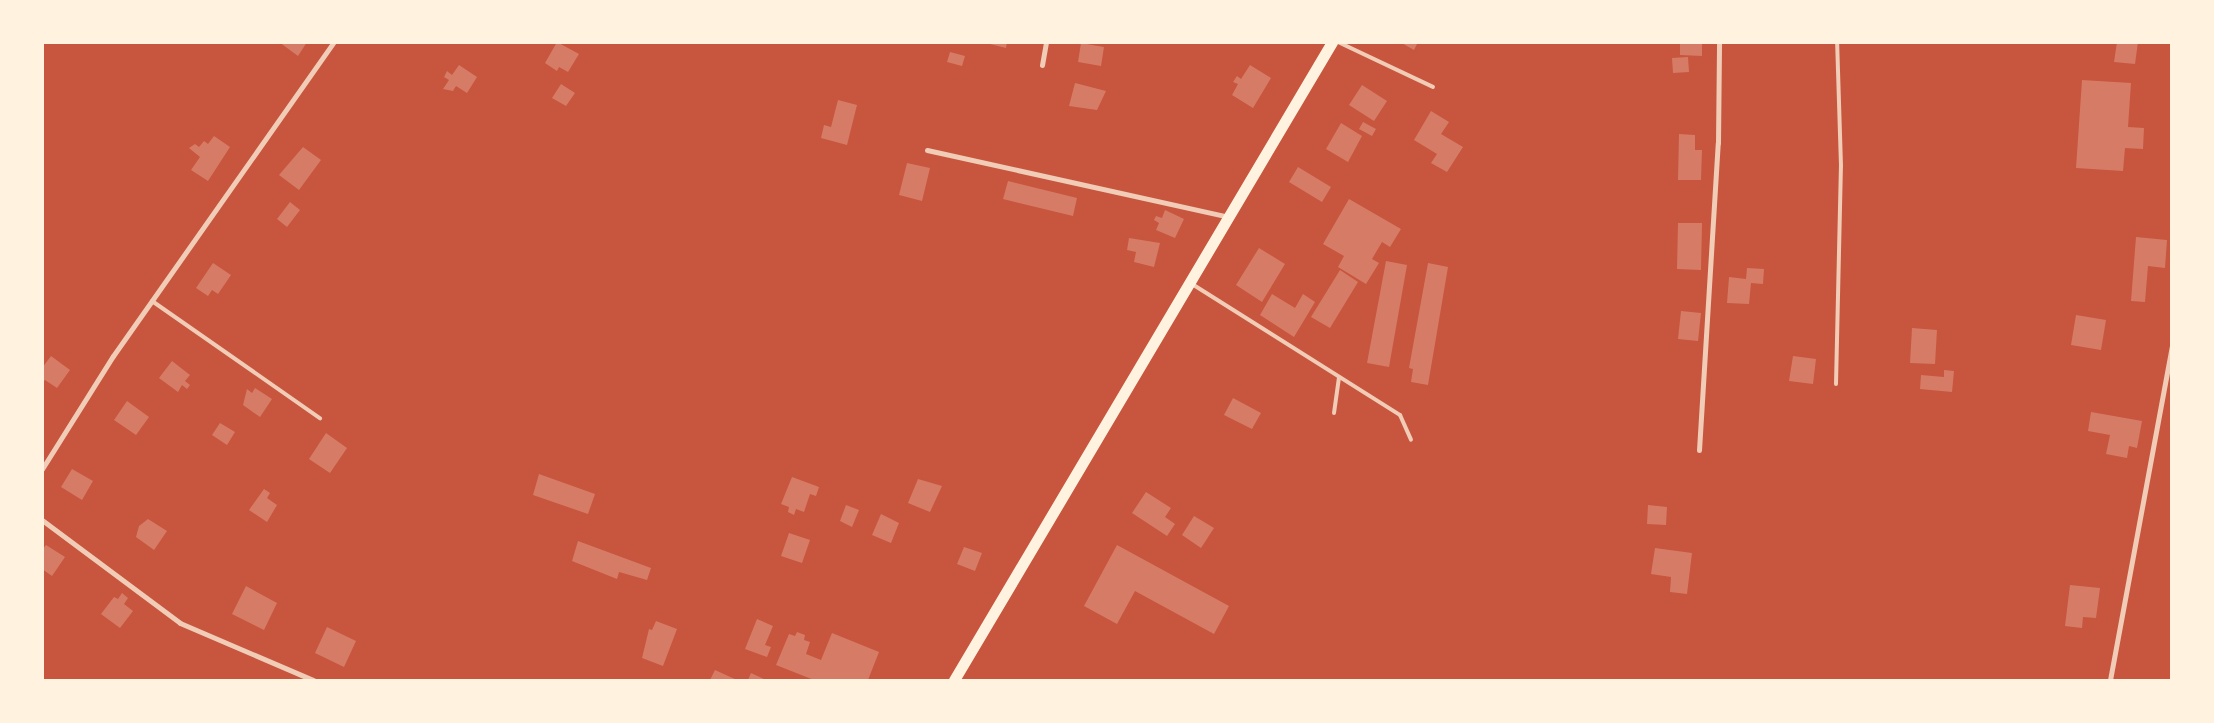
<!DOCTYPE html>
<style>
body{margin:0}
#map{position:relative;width:2214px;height:723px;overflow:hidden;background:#c8553d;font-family:"Nunito Sans",sans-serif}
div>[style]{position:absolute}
.building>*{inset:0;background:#d67c66}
.service>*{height:4px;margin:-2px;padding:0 2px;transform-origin:2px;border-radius:2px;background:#f1ccb7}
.minor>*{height:5px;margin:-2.5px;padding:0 2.5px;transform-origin:2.5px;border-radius:2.5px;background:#f1ccb7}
.primary>*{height:11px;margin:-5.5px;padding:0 5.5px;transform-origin:5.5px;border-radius:5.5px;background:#fff3e0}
span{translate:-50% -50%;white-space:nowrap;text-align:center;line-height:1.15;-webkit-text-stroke:5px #fff3e0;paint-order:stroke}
.frame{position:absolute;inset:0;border:44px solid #fff3e0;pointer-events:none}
</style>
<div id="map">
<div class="building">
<div style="clip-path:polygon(279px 42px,307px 42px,298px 56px)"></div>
<div style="clip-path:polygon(557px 42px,579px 54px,568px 72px,559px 67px,557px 71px,545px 63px)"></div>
<div style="clip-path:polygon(982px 42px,1007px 42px,1006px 48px)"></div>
<div style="clip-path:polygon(1400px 42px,1418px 42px,1414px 50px)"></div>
<div style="clip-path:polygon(1680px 42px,1702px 42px,1702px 56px,1680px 55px)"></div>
<div style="clip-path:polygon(2117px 42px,2138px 42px,2135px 64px,2114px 62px)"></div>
<div style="clip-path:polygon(1081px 43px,1104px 47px,1101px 66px,1078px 62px)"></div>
<div style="clip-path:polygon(950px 52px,965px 56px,962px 66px,947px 62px)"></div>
<div style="clip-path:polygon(1688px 57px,1689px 72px,1673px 73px,1672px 58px)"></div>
<div style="clip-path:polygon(459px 65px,477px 77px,467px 93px,456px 86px,453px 91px,443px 89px,449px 80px,444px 77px,447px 71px,452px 75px)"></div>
<div style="clip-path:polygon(1250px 65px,1271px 78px,1253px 108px,1232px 95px,1238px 84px,1233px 82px,1237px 76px,1241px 79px)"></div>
<div style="clip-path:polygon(2082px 80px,2131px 83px,2128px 127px,2144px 128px,2143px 149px,2125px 148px,2123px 171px,2076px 168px)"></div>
<div style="clip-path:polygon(1075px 83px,1106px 91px,1097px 110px,1069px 106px)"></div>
<div style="clip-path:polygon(561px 84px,575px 93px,566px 106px,552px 98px)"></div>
<div style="clip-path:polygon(1362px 85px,1387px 101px,1374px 121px,1349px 105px)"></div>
<div style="clip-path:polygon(838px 100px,857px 105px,847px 145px,821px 138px,824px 125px,831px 127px)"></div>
<div style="clip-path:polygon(1431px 111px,1449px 122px,1441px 134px,1463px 147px,1447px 172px,1431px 163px,1437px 154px,1414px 140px)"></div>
<div style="clip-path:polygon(1363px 122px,1376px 129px,1372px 136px,1359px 129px)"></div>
<div style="clip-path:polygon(1341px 123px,1362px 136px,1348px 162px,1326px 149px)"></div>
<div style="clip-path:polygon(1679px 134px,1695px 135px,1695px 150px,1702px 150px,1701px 180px,1678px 180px)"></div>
<div style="clip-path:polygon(214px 136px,230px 147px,208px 181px,191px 170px,200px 157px,189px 148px,195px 144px,199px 147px,204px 141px,208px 144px)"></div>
<div style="clip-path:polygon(303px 147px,321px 160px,299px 190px,279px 175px)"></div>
<div style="clip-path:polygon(907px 163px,930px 168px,922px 201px,899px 195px)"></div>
<div style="clip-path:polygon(1298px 167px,1331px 187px,1322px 202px,1289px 182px)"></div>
<div style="clip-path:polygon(1008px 181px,1077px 198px,1073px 216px,1003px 199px)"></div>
<div style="clip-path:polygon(1349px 199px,1401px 229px,1390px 247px,1382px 242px,1372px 259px,1379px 263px,1366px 284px,1338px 267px,1344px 256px,1323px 244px)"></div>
<div style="clip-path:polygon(290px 202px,300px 210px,287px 227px,277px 219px)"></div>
<div style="clip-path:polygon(1165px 210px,1184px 219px,1175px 238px,1156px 230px,1159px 223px,1154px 220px,1156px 216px,1162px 218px)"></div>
<div style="clip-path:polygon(1678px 223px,1702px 223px,1701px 270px,1677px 269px)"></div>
<div style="clip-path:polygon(2136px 237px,2167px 240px,2165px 268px,2148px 266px,2145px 302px,2131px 301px)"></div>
<div style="clip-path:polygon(1129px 238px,1160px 243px,1154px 267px,1134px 262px,1136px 252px,1127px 250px)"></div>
<div style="clip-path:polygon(1259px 248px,1285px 264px,1262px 302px,1236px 285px)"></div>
<div style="clip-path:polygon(1386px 261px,1407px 265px,1389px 367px,1367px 363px)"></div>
<div style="clip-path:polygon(213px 263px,231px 275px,218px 294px,212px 290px,208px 296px,196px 288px)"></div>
<div style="clip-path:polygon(1428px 263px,1448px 267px,1428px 385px,1411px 382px,1413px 369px,1409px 368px)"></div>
<div style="clip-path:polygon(1747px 268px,1764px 269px,1763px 284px,1751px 283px,1749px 304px,1727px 303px,1729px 277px,1746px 279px)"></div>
<div style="clip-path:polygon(1340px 270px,1358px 282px,1330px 328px,1311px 317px)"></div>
<div style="clip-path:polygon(1272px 294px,1295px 308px,1303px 294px,1315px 302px,1294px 337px,1260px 315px)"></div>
<div style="clip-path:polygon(1681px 311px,1701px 313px,1698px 341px,1678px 339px)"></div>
<div style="clip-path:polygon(2076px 315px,2106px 320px,2101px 350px,2071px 345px)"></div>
<div style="clip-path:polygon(1912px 328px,1937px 330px,1935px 364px,1910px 363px)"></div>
<div style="clip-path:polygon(51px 356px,70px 370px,57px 388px,45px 380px,42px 383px,42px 368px)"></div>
<div style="clip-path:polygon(1793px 356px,1816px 359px,1813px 384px,1789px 381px)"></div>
<div style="clip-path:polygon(172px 361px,190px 375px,185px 381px,190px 385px,187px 389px,182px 385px,178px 392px,159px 378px)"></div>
<div style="clip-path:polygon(1944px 370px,1954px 371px,1952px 392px,1920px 389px,1921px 375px,1944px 377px)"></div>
<div style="clip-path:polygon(255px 388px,272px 399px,260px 417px,243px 405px,247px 389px,252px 393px)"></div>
<div style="clip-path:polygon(1233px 398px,1261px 413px,1252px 429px,1224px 415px)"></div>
<div style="clip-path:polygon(127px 401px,149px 417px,136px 435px,114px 420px)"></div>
<div style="clip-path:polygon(2091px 412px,2142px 421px,2137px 448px,2129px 446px,2127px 458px,2106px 454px,2110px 435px,2088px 431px)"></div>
<div style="clip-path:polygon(220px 423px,235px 432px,227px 445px,212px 435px)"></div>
<div style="clip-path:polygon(326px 433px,347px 448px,330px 473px,309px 459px)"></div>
<div style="clip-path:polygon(72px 469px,93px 481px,82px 500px,61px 487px)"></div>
<div style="clip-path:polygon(539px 474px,595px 494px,588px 514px,533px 495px)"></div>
<div style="clip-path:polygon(792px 477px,819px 487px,816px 496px,810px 494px,804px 512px,796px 509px,794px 515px,788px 512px,789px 507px,781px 504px)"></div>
<div style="clip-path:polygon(918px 479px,942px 486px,930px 512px,908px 503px)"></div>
<div style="clip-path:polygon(264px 489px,270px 493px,267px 498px,277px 505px,267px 522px,249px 510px)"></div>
<div style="clip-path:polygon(1146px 492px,1171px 508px,1165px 517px,1175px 524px,1167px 536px,1132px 513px)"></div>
<div style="clip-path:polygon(846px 505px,859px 510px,852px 527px,840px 521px)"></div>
<div style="clip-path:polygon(1648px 505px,1667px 507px,1666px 525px,1647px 524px)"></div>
<div style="clip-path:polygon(881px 514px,899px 523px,891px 543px,872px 535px)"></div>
<div style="clip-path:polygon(1194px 516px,1214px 528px,1201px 548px,1182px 535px)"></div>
<div style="clip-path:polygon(148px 519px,167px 531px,154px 550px,136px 537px,139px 526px)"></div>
<div style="clip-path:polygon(789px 533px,810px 540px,802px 563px,781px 556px)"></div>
<div style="clip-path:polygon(578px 541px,651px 568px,647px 580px,619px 572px,617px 579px,572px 561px)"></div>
<div style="clip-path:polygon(46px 545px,65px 557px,52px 576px,42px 569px,42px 550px)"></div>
<div style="clip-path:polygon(1117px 545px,1229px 606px,1214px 634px,1135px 591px,1117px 624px,1084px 606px)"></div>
<div style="clip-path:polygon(964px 547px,982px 553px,975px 571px,957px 564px)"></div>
<div style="clip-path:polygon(1655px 548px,1692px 553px,1687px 594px,1670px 592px,1671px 577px,1651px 574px)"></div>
<div style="clip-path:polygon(2070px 585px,2100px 588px,2096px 618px,2083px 617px,2082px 628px,2065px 626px)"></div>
<div style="clip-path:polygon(246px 586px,277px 603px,264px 630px,232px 614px)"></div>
<div style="clip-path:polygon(122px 593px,128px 598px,124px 604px,133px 611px,120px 628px,101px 614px,114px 597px,118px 599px)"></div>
<div style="clip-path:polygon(757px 619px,773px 626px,765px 645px,771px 647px,767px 657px,745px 649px)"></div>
<div style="clip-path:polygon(656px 621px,677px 629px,663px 666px,642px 658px,649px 629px,652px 630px)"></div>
<div style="clip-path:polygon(327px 627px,356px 641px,344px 667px,315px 653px)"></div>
<div style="clip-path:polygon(797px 632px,805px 635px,804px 640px,810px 642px,806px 654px,821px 660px,832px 633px,879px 652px,868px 680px,814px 680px,776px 665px,789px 634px,795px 636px)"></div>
<div style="clip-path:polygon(715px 670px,737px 680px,710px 680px)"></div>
<div style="clip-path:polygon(751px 673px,766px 680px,748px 680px)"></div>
</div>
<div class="service">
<div style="left:1338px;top:42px;width:105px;rotate:25.3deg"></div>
<div style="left:1192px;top:284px;width:246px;rotate:32.2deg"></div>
<div style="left:1400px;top:415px;width:27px;rotate:66deg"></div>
<div style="left:152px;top:301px;width:205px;rotate:34.9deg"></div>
<div style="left:1836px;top:384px;width:218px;rotate:-88.7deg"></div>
<div style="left:1841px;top:166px;width:124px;rotate:-91.8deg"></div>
<div style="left:1334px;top:413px;width:36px;rotate:-82deg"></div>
</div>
<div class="minor">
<div style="left:1042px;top:65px;width:23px;rotate:-80deg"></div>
<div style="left:927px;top:150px;width:308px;rotate:12.5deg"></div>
<div style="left:1699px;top:450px;width:308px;rotate:-86.5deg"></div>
<div style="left:1718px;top:143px;width:101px;rotate:-89.4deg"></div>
<div style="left:42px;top:469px;width:133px;rotate:-57.9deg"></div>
<div style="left:113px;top:356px;width:384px;rotate:-54.9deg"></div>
<div style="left:42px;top:520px;width:172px;rotate:36.7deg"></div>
<div style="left:180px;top:623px;width:145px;rotate:23.2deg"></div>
<div style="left:2110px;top:680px;width:339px;rotate:-79.5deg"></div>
</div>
<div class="primary">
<div style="left:954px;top:680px;width:742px;rotate:-59.35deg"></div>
</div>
<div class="frame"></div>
</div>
